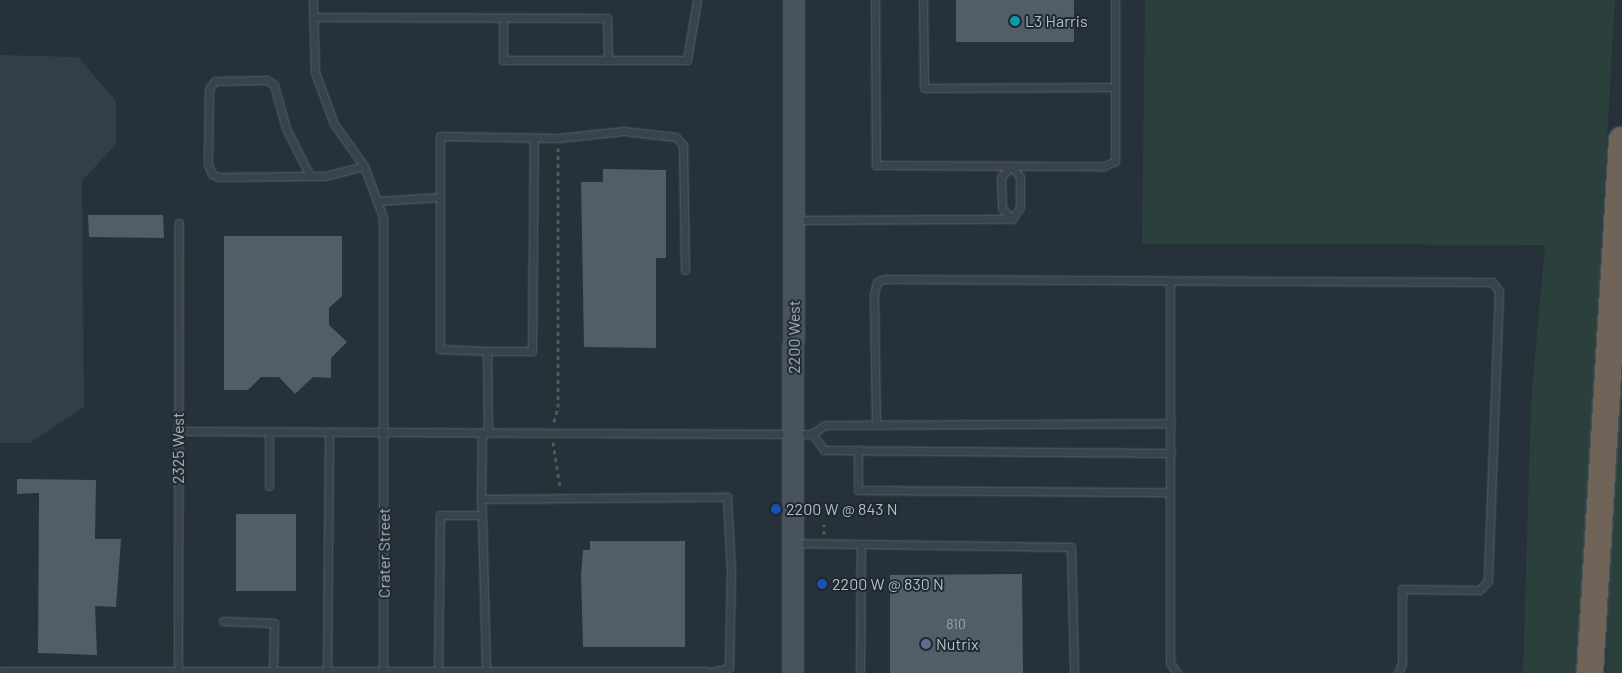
<!DOCTYPE html>
<style>
body{margin:0}
#map{position:relative;width:1622px;height:673px;overflow:hidden;background:#26313a;font-family:Barlow,sans-serif}
div>[style]{position:absolute}
.airport>*{inset:0;background:#343e47}
.green>*{inset:0;background:#2b3f3d}
.building>*{inset:0;background:#515e68}
.path>*{height:3px;margin-top:-1.5px;transform-origin:0;background:repeating-linear-gradient(90deg,#4a5c5b 0 4px,transparent 0 8px)}
.roads{filter:drop-shadow(0 0 1px #576169) drop-shadow(0 0 1px #576169)}
.lane>*{height:7px;margin:-3.5px;padding:0 3.5px;transform-origin:3.5px;border-radius:3.5px;background:#39434b}
.secondary>*{height:20px;margin:-10px;padding:0 10px;transform-origin:10px;border-radius:10px;background:#48535d}
.highway>*{height:26px;margin:-13px;padding:0 13px;transform-origin:13px;border-radius:13px;background:#706357}
.dots>*{width:14px;height:14px;translate:-50% -50%;box-sizing:border-box;border:2px solid #1e2830;border-radius:50%}
span{translate:-50% -50%;white-space:nowrap;text-align:center;line-height:1.15;-webkit-text-stroke:4px #1e2830;paint-order:stroke}
.number-label{font-size:14px;color:#9ca6ae}
.number-label span{-webkit-text-stroke-width:0}
.poi-label{font-size:16px;color:#b5bec6}
.left{translate:0 -50%;text-align:left}
.street-label{font-size:16px;color:#b5bec6}
</style>
<div id="map">
<div class="airport">
<div style="clip-path:polygon(0 55px,78px 57px,116px 101px,116px 144px,82px 181px,84px 407px,30px 443px,0 443px)"></div>
</div>
<div class="green">
<div style="clip-path:polygon(1145px 0,1615px 0,1577px 673px,1523px 673px,1531px 402px,1545px 245px,1142px 244px)"></div>
<div style="clip-path:polygon(1622px 320px,1622px 673px,1606px 673px,1612px 508px)"></div>
</div>
<div class="building">
<div style="clip-path:polygon(956px 0,1074px 0,1074px 42px,956px 42px)"></div>
<div style="clip-path:polygon(603px 169px,666px 170px,666px 258px,656px 258px,656px 348px,584px 347px,581px 182px,603px 182px)"></div>
<div style="clip-path:polygon(88px 215px,163px 215px,164px 238px,89px 237px)"></div>
<div style="clip-path:polygon(224px 236px,342px 236px,342px 296px,329px 308px,329px 325px,347px 342px,331px 358px,331px 378px,313px 377px,295px 394px,279px 377px,261px 377px,248px 390px,224px 390px)"></div>
<div style="clip-path:polygon(17px 479px,96px 480px,95px 539px,121px 539px,116px 607px,95px 606px,97px 655px,38px 653px,39px 493px,17px 494px)"></div>
<div style="clip-path:polygon(236px 514px,296px 514px,296px 591px,236px 591px)"></div>
<div style="clip-path:polygon(590px 541px,685px 541px,685px 647px,583px 647px,581px 575px,583px 550px,590px 550px)"></div>
<div style="clip-path:polygon(1022px 574px,1023px 673px,890px 673px,890px 575px)"></div>
</div>
<div class="path">
<div style="left:554px;top:422px;width:16px;rotate:-75deg"></div>
<div style="left:558px;top:407px;width:259px;rotate:-90deg"></div>
<div style="left:553px;top:442px;width:46px;rotate:81.2deg"></div>
<div style="left:824px;top:534px;width:10px;rotate:-90deg"></div>
</div>
<div class="roads">
<div class="lane">
<div style="left:313px;top:0;width:72px;rotate:88.4deg"></div>
<div style="left:315px;top:72px;width:55px;rotate:69.9deg"></div>
<div style="left:334px;top:124px;width:52px;rotate:54.5deg"></div>
<div style="left:364px;top:166px;width:54px;rotate:69.6deg"></div>
<div style="left:383px;top:217px;width:456px;rotate:90deg"></div>
<div style="left:875px;top:0;width:165px;rotate:89.7deg"></div>
<div style="left:876px;top:165px;width:228px;rotate:0.3deg"></div>
<div style="left:1104px;top:166px;width:12px;rotate:-24deg"></div>
<div style="left:1115px;top:161px;width:161px;rotate:-90deg"></div>
<div style="left:923px;top:0;width:88px;rotate:89.3deg"></div>
<div style="left:924px;top:88px;width:191px;rotate:-0.3deg"></div>
<div style="left:313px;top:17px;width:294px;rotate:0.2deg"></div>
<div style="left:607px;top:18px;width:42px;rotate:88.6deg"></div>
<div style="left:608px;top:60px;width:79px"></div>
<div style="left:687px;top:60px;width:61px;rotate:-80.5deg"></div>
<div style="left:503px;top:18px;width:42px;rotate:90deg"></div>
<div style="left:503px;top:60px;width:105px"></div>
<div style="left:1011px;top:166px;width:15px;rotate:132deg"></div>
<div style="left:1001px;top:177px;width:31px;rotate:88deg"></div>
<div style="left:1002px;top:208px;width:15px;rotate:48deg"></div>
<div style="left:1011px;top:166px;width:14px;rotate:51deg"></div>
<div style="left:1020px;top:177px;width:30px;rotate:90deg"></div>
<div style="left:1020px;top:207px;width:14px;rotate:124deg"></div>
<div style="left:310px;top:176px;width:54px;rotate:-116.6deg"></div>
<div style="left:286px;top:128px;width:45px;rotate:-105.6deg"></div>
<div style="left:274px;top:85px;width:9px;rotate:-144deg"></div>
<div style="left:267px;top:80px;width:52px;rotate:178.9deg"></div>
<div style="left:215px;top:81px;width:10px;rotate:127deg"></div>
<div style="left:209px;top:89px;width:75px;rotate:90.8deg"></div>
<div style="left:208px;top:164px;width:11px;rotate:68deg"></div>
<div style="left:212px;top:174px;width:7px;rotate:27deg"></div>
<div style="left:218px;top:177px;width:92px;rotate:-0.6deg"></div>
<div style="left:310px;top:176px;width:15px"></div>
<div style="left:325px;top:176px;width:40px;rotate:-14.4deg"></div>
<div style="left:377px;top:201px;width:63px;rotate:-3.6deg"></div>
<div style="left:795px;top:220px;width:217px;rotate:-0.3deg"></div>
<div style="left:1170px;top:281px;width:382px;rotate:90deg"></div>
<div style="left:1170px;top:663px;width:12px;rotate:55deg"></div>
<div style="left:487px;top:351px;width:45px"></div>
<div style="left:532px;top:351px;width:213px;rotate:-89.5deg"></div>
<div style="left:876px;top:424px;width:130px;rotate:-90.9deg"></div>
<div style="left:874px;top:294px;width:12px;rotate:-76deg"></div>
<div style="left:877px;top:282px;width:8px;rotate:-23deg"></div>
<div style="left:884px;top:279px;width:608px;rotate:0.28deg"></div>
<div style="left:1492px;top:282px;width:11px;rotate:52deg"></div>
<div style="left:1499px;top:291px;width:290px;rotate:92.2deg"></div>
<div style="left:1488px;top:581px;width:13px;rotate:135deg"></div>
<div style="left:1479px;top:590px;width:77px;rotate:-179.3deg"></div>
<div style="left:1402px;top:589px;width:75px;rotate:90deg"></div>
<div style="left:1402px;top:664px;width:10px;rotate:114deg"></div>
<div style="left:177px;top:431px;width:635px;rotate:0.27deg"></div>
<div style="left:812px;top:434px;width:16px;rotate:-35deg"></div>
<div style="left:825px;top:425px;width:346px;rotate:-0.3deg"></div>
<div style="left:269px;top:432px;width:54px;rotate:90deg"></div>
<div style="left:482px;top:433px;width:66px;rotate:90.9deg"></div>
<div style="left:481px;top:499px;width:246px;rotate:-0.5deg"></div>
<div style="left:727px;top:497px;width:73px;rotate:86.9deg"></div>
<div style="left:731px;top:570px;width:98px;rotate:91.2deg"></div>
<div style="left:729px;top:668px;width:23px;rotate:167deg"></div>
<div style="left:488px;top:433px;width:82px;rotate:-90.7deg"></div>
<div style="left:487px;top:351px;width:47px;rotate:-177.6deg"></div>
<div style="left:440px;top:349px;width:213px;rotate:-90deg"></div>
<div style="left:440px;top:136px;width:118px;rotate:1deg"></div>
<div style="left:558px;top:138px;width:66px;rotate:-6.1deg"></div>
<div style="left:624px;top:131px;width:52px;rotate:6.6deg"></div>
<div style="left:676px;top:137px;width:11px;rotate:49deg"></div>
<div style="left:683px;top:145px;width:125px;rotate:89.1deg"></div>
<div style="left:812px;top:434px;width:20px;rotate:53deg"></div>
<div style="left:824px;top:450px;width:347px;rotate:0.5deg"></div>
<div style="left:858px;top:451px;width:39px;rotate:90deg"></div>
<div style="left:858px;top:490px;width:312px;rotate:0.4deg"></div>
<div style="left:482px;top:515px;width:158px;rotate:88.5deg"></div>
<div style="left:794px;top:543px;width:277px;rotate:0.8deg"></div>
<div style="left:1071px;top:547px;width:126px;rotate:88.6deg"></div>
<div style="left:223px;top:621px;width:51px;rotate:2.2deg"></div>
<div style="left:274px;top:623px;width:48px;rotate:91.2deg"></div>
<div style="left:0;top:671px;width:707px"></div>
<div style="left:327px;top:671px;width:239px;rotate:-89.5deg"></div>
<div style="left:178px;top:673px;width:450px;rotate:-89.9deg"></div>
<div style="left:438px;top:673px;width:158px;rotate:-89.3deg"></div>
<div style="left:440px;top:515px;width:42px"></div>
<div style="left:482px;top:515px;width:16px;rotate:-94deg"></div>
<div style="left:860px;top:673px;width:129px;rotate:-89.6deg"></div>
</div>
<div class="secondary">
<div style="left:793px;top:673px;width:673px;rotate:-89.91deg"></div>
</div>
<div class="highway">
<div style="left:1590px;top:673px;width:534px;rotate:-86.56deg"></div>
</div>
</div>
<div class="dots">
<div style="left:1015px;top:21px;background:#0f9aa8"></div>
<div style="left:776px;top:509px;background:#1a4fb4"></div>
<div style="left:822px;top:584px;background:#1a4fb4"></div>
<div style="left:926px;top:644px;background:#5c6f8a"></div>
</div>
<div class="number-label">
<span style="left:956px;top:624px">810</span>
</div>
<div class="poi-label">
<span class="left" style="left:1025px;top:21px">L3 Harris</span>
<span class="left" style="left:786px;top:509px">2200 W @ 843 N</span>
<span class="left" style="left:832px;top:584px">2200 W @ 830 N</span>
<span class="left" style="left:936px;top:644px">Nutrix</span>
</div>
<div class="street-label">
<span style="left:794px;top:337px;rotate:-90deg">2200 West</span>
<span style="left:178px;top:448px;rotate:-90deg">2325 West</span>
<span style="left:384px;top:553px;rotate:-90deg">Crater Street</span>
</div>
</div>
